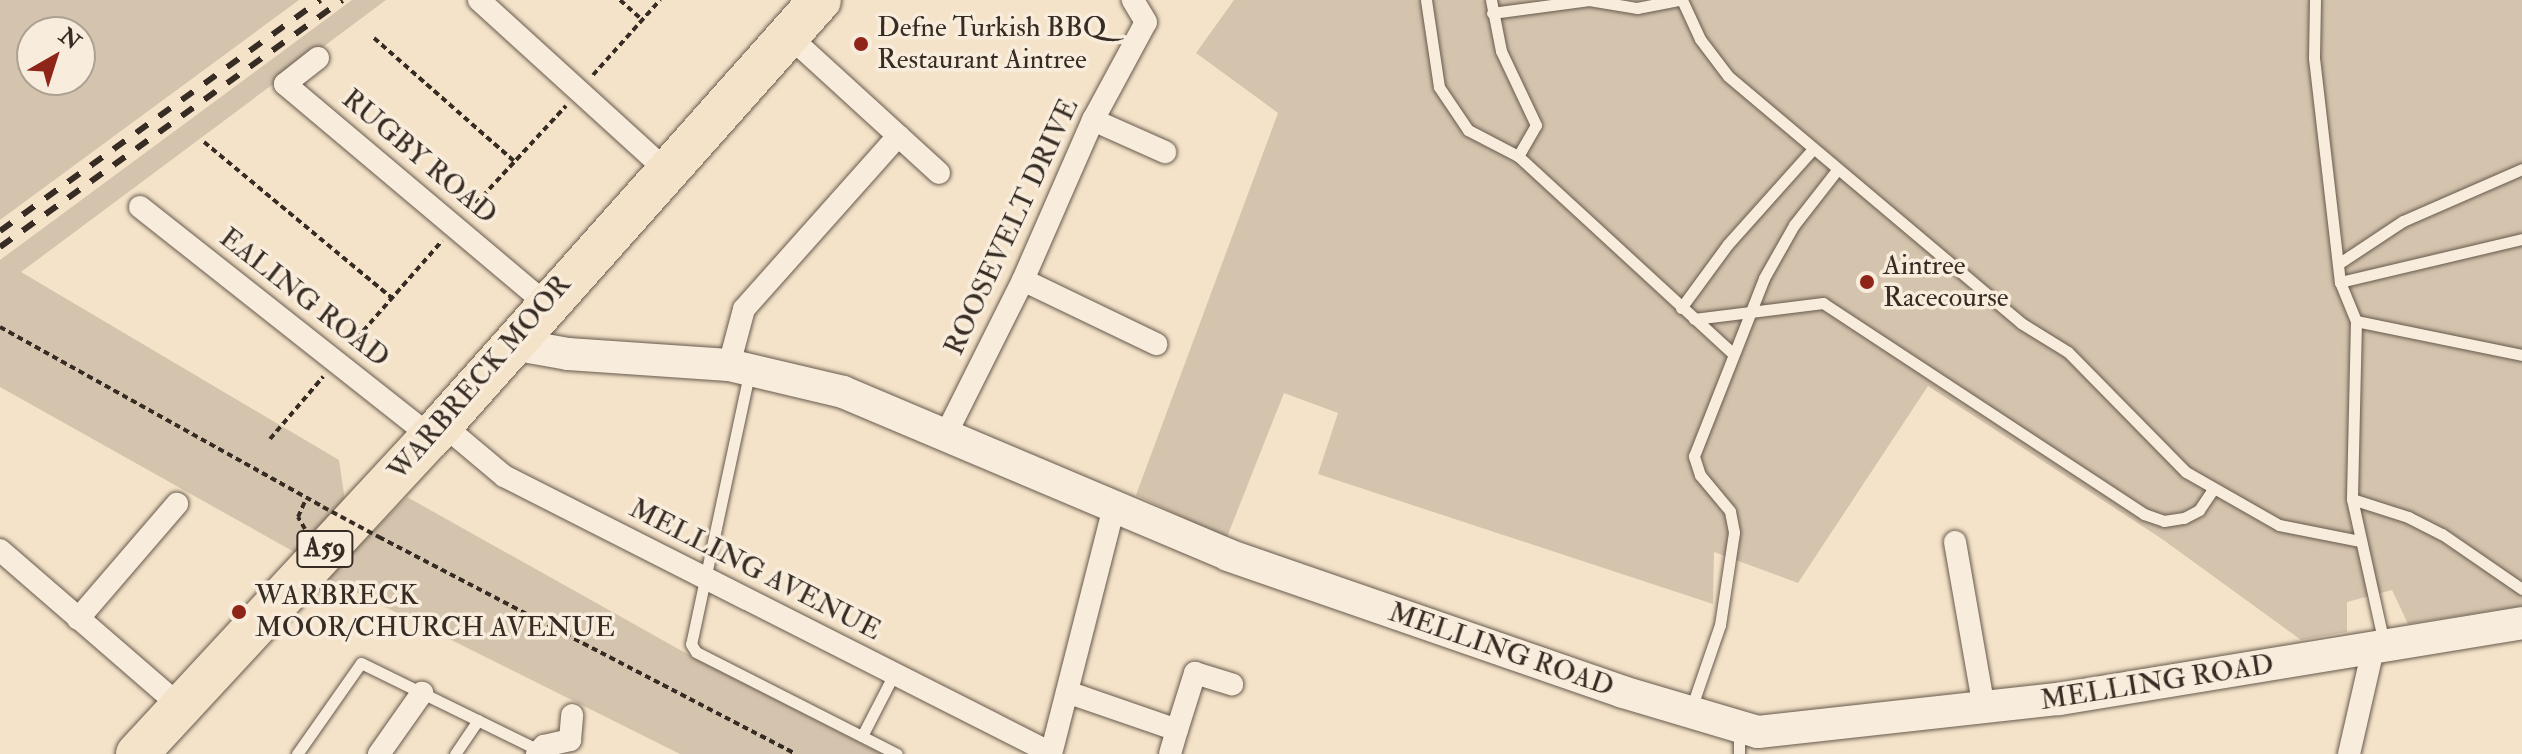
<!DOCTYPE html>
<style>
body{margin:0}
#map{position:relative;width:2522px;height:754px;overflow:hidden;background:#f5e3c9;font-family:"IM FELL Double Pica",serif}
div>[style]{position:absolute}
.green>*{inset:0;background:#d5c4ad}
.path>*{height:4px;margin-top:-2px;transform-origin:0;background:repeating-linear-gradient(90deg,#372c24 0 6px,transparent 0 10px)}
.roads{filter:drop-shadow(0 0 2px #665a4d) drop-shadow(0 0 2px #665a4d)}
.lane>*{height:11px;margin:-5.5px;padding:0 5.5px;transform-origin:5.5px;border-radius:5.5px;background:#f8eddc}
.street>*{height:22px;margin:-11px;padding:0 11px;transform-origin:11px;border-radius:11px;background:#f8eddc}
.secondary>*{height:32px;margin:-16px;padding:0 16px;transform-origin:16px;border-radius:16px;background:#f8eddc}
.highway>*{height:42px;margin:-21px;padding:0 21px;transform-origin:21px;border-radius:21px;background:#f5e3c9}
.rail>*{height:6px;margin-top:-3px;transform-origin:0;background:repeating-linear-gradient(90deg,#372c24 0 14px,transparent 0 28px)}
.path-bridge>*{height:4px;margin-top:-2px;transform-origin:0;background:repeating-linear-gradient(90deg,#372c24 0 6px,transparent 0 10px)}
.dots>*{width:22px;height:22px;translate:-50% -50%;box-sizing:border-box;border:4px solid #f8eddc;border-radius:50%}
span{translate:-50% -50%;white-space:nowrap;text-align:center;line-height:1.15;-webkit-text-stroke:7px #f8eddc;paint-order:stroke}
.shield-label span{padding:2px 6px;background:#f8eddc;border:2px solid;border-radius:6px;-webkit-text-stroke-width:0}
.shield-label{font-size:26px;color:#372c24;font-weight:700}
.poi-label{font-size:28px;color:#372c24}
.left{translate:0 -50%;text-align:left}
.street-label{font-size:28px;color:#372c24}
.north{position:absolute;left:16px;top:16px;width:80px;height:80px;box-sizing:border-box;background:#f8eddc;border:2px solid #aba092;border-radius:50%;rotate:39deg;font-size:22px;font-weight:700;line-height:32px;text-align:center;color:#372c24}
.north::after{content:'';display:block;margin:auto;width:28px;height:36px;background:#8f2418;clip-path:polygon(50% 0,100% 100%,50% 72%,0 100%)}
</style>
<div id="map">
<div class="green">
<div style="clip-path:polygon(evenodd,0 0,299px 0,0 220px,0 0,32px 32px,80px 32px,80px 80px,32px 80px,32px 32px)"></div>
<div style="clip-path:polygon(352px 0,386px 0,21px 272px,339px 460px,345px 500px,296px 553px,0 387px,0 260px)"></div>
<div style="clip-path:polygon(1234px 0,2522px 0,2522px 606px,2408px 624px,2392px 590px,2347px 602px,2347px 632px,2301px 640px,2162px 539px,1928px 386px,1798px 583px,1714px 552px,1713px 604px,1318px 474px,1338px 413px,1284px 393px,1227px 537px,1203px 527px,1136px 495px,1278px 113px,1196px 53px)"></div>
<div style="clip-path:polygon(407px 497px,682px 651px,882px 754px,680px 754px,327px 578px)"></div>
</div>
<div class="path">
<div style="left:620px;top:0;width:30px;rotate:42deg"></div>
<div style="left:374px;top:38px;width:186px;rotate:41.3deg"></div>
<div style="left:593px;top:75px;width:101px;rotate:-48.2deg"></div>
<div style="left:204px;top:142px;width:244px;rotate:39.7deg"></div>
<div style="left:469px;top:211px;width:143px;rotate:-47.3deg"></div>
<div style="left:0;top:327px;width:370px;rotate:29.1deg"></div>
<div style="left:350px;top:346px;width:140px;rotate:-48.8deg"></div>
<div style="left:270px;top:439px;width:82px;rotate:-49.5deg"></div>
<div style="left:305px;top:529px;width:14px;rotate:-120deg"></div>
<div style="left:298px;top:517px;width:20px;rotate:-66deg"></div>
<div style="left:379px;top:537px;width:469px;rotate:27.5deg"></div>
</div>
<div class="roads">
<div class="lane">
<div style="left:1426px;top:0;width:88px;rotate:81.5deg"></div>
<div style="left:1439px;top:87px;width:52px;rotate:56deg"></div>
<div style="left:1468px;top:130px;width:56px;rotate:27.5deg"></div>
<div style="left:1491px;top:0;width:52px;rotate:78.9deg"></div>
<div style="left:1501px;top:51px;width:82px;rotate:64.7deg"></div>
<div style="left:1536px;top:125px;width:36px;rotate:120deg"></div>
<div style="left:1518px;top:156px;width:292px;rotate:42.6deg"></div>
<div style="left:1682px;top:0;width:43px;rotate:65.2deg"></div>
<div style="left:1700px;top:39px;width:46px;rotate:52.9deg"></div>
<div style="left:1728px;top:76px;width:383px;rotate:40.1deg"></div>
<div style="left:2021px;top:323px;width:55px;rotate:31.7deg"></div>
<div style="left:2068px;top:352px;width:168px;rotate:45.5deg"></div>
<div style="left:2186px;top:472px;width:107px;rotate:29.7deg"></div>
<div style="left:2279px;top:525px;width:83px;rotate:11.2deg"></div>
<div style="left:2315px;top:0;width:58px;rotate:91deg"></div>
<div style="left:2314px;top:58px;width:226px;rotate:83.4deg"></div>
<div style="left:2340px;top:282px;width:42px;rotate:67.7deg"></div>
<div style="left:2356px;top:321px;width:178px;rotate:91.3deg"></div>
<div style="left:2352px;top:499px;width:148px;rotate:77.5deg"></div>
<div style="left:1492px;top:13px;width:98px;rotate:-7.6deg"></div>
<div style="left:1589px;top:0;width:49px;rotate:9.5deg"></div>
<div style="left:1637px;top:8px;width:42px;rotate:-11deg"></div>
<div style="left:2338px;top:264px;width:78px;rotate:-33.5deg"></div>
<div style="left:2403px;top:221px;width:130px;rotate:-23.6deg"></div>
<div style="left:2340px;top:282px;width:187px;rotate:-13.3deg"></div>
<div style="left:1681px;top:308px;width:79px;rotate:-53.7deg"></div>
<div style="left:1728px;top:244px;width:127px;rotate:-48.2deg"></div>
<div style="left:1694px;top:319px;width:130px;rotate:-7.1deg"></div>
<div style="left:1823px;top:303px;width:384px;rotate:33.3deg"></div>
<div style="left:2144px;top:514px;width:21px;rotate:19deg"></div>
<div style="left:2164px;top:521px;width:20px;rotate:-9deg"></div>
<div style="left:2184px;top:518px;width:17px;rotate:-28deg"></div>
<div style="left:2199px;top:510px;width:23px;rotate:-56deg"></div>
<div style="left:2356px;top:321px;width:169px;rotate:11.6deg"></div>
<div style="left:749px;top:374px;width:276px;rotate:102.1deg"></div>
<div style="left:691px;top:644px;width:9px;rotate:58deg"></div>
<div style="left:696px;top:652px;width:225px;rotate:26.9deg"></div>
<div style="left:2352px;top:499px;width:59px;rotate:17.8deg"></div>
<div style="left:2408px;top:517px;width:38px;rotate:27deg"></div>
<div style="left:2442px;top:534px;width:97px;rotate:34.5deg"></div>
<div style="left:1691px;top:709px;width:89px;rotate:-71deg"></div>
<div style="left:1720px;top:625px;width:94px;rotate:-81.4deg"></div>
<div style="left:1734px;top:532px;width:21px;rotate:-101deg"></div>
<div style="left:1730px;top:511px;width:47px;rotate:-129.8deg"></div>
<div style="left:1700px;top:475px;width:20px;rotate:-108deg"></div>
<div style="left:1694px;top:456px;width:191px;rotate:-68.5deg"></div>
<div style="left:1764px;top:278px;width:61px;rotate:-60.5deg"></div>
<div style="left:1794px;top:225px;width:70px;rotate:-52deg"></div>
<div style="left:1739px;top:729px;width:25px;rotate:90deg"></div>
<div style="left:862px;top:736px;width:70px;rotate:-62.7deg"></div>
<div style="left:297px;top:754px;width:111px;rotate:-54.9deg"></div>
<div style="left:361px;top:663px;width:200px;rotate:26.1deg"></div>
<div style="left:455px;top:754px;width:41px;rotate:-55.9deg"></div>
</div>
<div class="street">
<div style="left:479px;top:0;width:254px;rotate:42.3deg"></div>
<div style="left:789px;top:36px;width:203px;rotate:42.4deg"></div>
<div style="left:318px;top:58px;width:42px;rotate:141.8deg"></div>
<div style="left:285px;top:84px;width:341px;rotate:40.1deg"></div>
<div style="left:1093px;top:120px;width:79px;rotate:24deg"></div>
<div style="left:140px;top:207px;width:371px;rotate:38.3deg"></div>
<div style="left:1023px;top:280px;width:148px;rotate:25.7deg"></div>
<div style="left:729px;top:365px;width:58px;rotate:-75deg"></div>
<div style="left:744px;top:309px;width:232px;rotate:-48.3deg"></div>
<div style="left:442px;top:424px;width:81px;rotate:40deg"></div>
<div style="left:504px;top:476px;width:613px;rotate:26.86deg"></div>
<div style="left:944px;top:438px;width:177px;rotate:-63.4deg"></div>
<div style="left:1023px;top:280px;width:175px;rotate:-66.4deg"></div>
<div style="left:1093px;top:120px;width:111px;rotate:-61.6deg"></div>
<div style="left:1146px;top:22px;width:26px;rotate:-121deg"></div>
<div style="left:1955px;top:542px;width:169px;rotate:80.1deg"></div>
<div style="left:0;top:550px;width:238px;rotate:40.9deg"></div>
<div style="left:78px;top:619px;width:152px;rotate:-49.3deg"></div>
<div style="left:1067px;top:692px;width:116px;rotate:19.1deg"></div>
<div style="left:1177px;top:730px;width:60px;rotate:-72.5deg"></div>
<div style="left:1195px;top:673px;width:39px;rotate:17deg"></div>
<div style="left:379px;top:754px;width:75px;rotate:-54.8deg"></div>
<div style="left:537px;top:754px;width:11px;rotate:-49deg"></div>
<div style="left:544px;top:746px;width:27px;rotate:-13deg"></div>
<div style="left:570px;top:740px;width:25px;rotate:-85deg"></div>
<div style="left:1051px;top:754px;width:255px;rotate:-75.7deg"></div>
<div style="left:1170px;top:754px;width:25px;rotate:-74deg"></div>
<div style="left:2349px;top:754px;width:108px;rotate:-77.1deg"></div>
</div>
<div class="secondary">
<div style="left:512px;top:344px;width:57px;rotate:10.1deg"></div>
<div style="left:568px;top:354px;width:161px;rotate:3.9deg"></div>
<div style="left:729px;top:365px;width:117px;rotate:13.3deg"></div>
<div style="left:843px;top:392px;width:418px;rotate:22.9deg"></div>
<div style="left:1228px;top:555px;width:418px;rotate:19.1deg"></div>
<div style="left:1623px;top:692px;width:141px;rotate:16.5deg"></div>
<div style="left:1758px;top:732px;width:303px;rotate:-6.3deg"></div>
<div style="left:2059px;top:699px;width:469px;rotate:-9.3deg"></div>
</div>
<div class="highway">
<div style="left:137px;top:754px;width:432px;rotate:-47.2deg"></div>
<div style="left:431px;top:437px;width:585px;rotate:-48.33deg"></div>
</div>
</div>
<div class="rail">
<div style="left:0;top:231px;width:395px;rotate:-35.8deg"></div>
<div style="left:0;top:247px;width:422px;rotate:-35.8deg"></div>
</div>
<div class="path-bridge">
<div style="left:323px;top:507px;width:64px;rotate:28.2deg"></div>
</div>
<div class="dots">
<div style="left:861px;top:44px;background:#8f2418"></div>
<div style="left:1867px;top:282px;background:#8f2418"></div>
<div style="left:239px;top:612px;background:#8f2418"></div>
</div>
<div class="shield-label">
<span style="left:325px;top:549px">A59</span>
</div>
<div class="poi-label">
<span class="left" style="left:877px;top:44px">Defne Turkish BBQ<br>Restaurant Aintree</span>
<span class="left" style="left:1883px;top:282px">Aintree<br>Racecourse</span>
<span class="left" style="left:255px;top:612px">WARBRECK<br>MOOR/CHURCH AVENUE</span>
</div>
<div class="street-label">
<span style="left:419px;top:157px;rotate:40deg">RUGBY ROAD</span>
<span style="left:1012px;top:227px;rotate:-65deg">ROOSEVELT DRIVE</span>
<span style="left:304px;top:298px;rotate:38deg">EALING ROAD</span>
<span style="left:480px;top:378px;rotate:-49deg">WARBRECK MOOR</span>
<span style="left:755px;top:570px;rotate:27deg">MELLING AVENUE</span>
<span style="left:1501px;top:650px;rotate:19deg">MELLING ROAD</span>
<span style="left:2157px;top:683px;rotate:-9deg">MELLING ROAD</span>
</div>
<div class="north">N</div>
</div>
